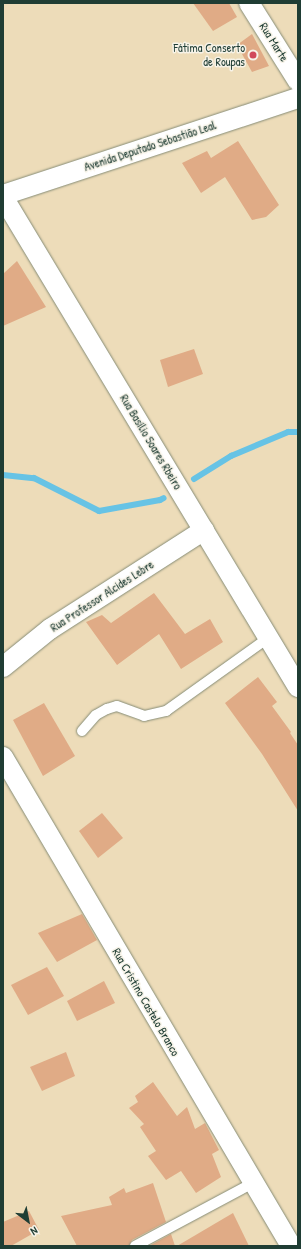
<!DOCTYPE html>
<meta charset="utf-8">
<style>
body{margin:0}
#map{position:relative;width:301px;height:1249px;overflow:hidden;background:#eddcb9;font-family:"Patrick Hand",sans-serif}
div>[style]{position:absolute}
.stream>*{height:6px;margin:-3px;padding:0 3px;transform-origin:3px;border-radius:3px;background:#67c3e5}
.building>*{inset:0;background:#e0ab86}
.roads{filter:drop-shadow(0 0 1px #868c76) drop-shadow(0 0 1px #868c76)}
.service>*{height:10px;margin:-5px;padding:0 5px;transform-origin:5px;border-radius:5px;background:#fff}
.minor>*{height:20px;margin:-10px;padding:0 10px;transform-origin:10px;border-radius:10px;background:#fff}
.dots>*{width:11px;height:11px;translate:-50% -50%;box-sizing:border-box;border:2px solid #f7f3e8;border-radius:50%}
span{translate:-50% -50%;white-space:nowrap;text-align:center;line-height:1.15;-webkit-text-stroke:3px #f7f3e8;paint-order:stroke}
.street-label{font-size:12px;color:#1f3d34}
.poi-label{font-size:12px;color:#1f3d34}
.right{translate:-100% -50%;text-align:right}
.frame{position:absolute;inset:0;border:4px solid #1f3d34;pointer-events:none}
.north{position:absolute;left:8px;top:1201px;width:40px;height:40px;-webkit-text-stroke:3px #f7f3e8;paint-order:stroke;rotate:148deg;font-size:11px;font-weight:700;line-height:16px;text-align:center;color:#1f3d34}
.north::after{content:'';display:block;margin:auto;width:14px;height:18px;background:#1f3d34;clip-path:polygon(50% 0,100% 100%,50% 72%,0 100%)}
</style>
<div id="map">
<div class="stream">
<div style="left:3px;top:475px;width:31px;rotate:6deg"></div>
<div style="left:34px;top:478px;width:73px;rotate:26.9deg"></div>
<div style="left:99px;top:511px;width:62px;rotate:-10.2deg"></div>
<div style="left:160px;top:500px;width:4px;rotate:-27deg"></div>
<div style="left:194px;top:479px;width:44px;rotate:-31.9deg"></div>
<div style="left:231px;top:456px;width:62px;rotate:-22.8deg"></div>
<div style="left:288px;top:432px;width:10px"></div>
</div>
<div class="building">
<div style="clip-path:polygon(193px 3px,229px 3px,237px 17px,213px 31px)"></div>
<div style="clip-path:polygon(252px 34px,269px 66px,252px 72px,237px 45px)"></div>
<div style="clip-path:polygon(238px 141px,279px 205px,266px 217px,252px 220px,225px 177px,201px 193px,182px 163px,207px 151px,211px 158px)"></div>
<div style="clip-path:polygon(17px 261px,46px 307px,3px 326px,3px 274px)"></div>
<div style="clip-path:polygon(194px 349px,203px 374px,168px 387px,160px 360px)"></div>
<div style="clip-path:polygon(154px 593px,185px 634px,210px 619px,223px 642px,181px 669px,159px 634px,117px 665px,86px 622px,102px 615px,111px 623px)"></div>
<div style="clip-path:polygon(258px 677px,277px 702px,272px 706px,291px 732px,290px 733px,298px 745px,298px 811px,262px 754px,225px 703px)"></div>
<div style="clip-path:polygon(44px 703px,75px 756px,43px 776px,13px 720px)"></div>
<div style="clip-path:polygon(102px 813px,123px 838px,98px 858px,79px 831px)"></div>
<div style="clip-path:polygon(82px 914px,97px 940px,57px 962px,38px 933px)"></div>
<div style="clip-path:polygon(47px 967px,64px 996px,28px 1015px,11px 985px)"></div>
<div style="clip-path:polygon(104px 981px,115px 1003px,77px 1021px,67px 1001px)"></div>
<div style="clip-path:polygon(66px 1052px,75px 1076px,42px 1091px,30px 1067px)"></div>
<div style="clip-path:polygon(153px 1082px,177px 1116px,187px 1107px,195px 1129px,205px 1123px,219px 1150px,212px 1154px,221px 1177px,196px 1193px,181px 1171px,166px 1180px,148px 1156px,156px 1151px,140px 1127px,144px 1124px,129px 1108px,138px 1102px,135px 1096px)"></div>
<div style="clip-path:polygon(153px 1183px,166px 1222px,132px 1240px,129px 1246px,77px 1246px,61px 1216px,112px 1205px,109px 1197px,124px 1188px,126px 1193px)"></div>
<div style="clip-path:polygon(29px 1211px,39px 1230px,11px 1246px,3px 1246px,3px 1222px)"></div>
<div style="clip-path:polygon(233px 1213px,249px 1246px,177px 1246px)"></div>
<div style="clip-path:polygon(171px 1234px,175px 1246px,149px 1246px)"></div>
</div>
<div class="roads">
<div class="service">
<div style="left:82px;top:731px;width:21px;rotate:-49deg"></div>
<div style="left:96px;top:715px;width:13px;rotate:-29deg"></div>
<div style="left:107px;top:709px;width:10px;rotate:-17deg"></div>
<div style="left:117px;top:706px;width:29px;rotate:20deg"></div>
<div style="left:144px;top:716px;width:23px;rotate:-13deg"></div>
<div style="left:166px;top:711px;width:125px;rotate:-35.6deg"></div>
<div style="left:135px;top:1246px;width:134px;rotate:-28.1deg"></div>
</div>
<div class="minor">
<div style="left:249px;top:3px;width:92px;rotate:57.9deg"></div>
<div style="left:3px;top:195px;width:311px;rotate:-18.2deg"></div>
<div style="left:3px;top:197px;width:572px;rotate:58.95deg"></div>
<div style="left:3px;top:667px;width:60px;rotate:-39deg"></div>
<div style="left:50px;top:629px;width:183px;rotate:-32.7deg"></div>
<div style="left:3px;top:757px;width:568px;rotate:59.5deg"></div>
</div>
</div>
<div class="dots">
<div style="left:253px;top:55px;background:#d1495b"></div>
</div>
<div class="street-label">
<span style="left:274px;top:42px;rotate:58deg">Rua Marte</span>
<span style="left:150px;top:146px;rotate:-18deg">Avenida Deputado Sebastião Leal</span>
<span style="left:151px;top:442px;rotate:59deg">Rua Basílio Soares Rbeiro</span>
<span style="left:102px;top:596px;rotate:-33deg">Rua Professor Alcides Lebre</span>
<span style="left:146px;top:1002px;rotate:60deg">Rua Cristino Castelo Branco</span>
</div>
<div class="poi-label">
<span class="right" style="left:245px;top:55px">Fátima Conserto<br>de Roupas</span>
</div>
<div class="frame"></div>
<div class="north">N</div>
</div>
